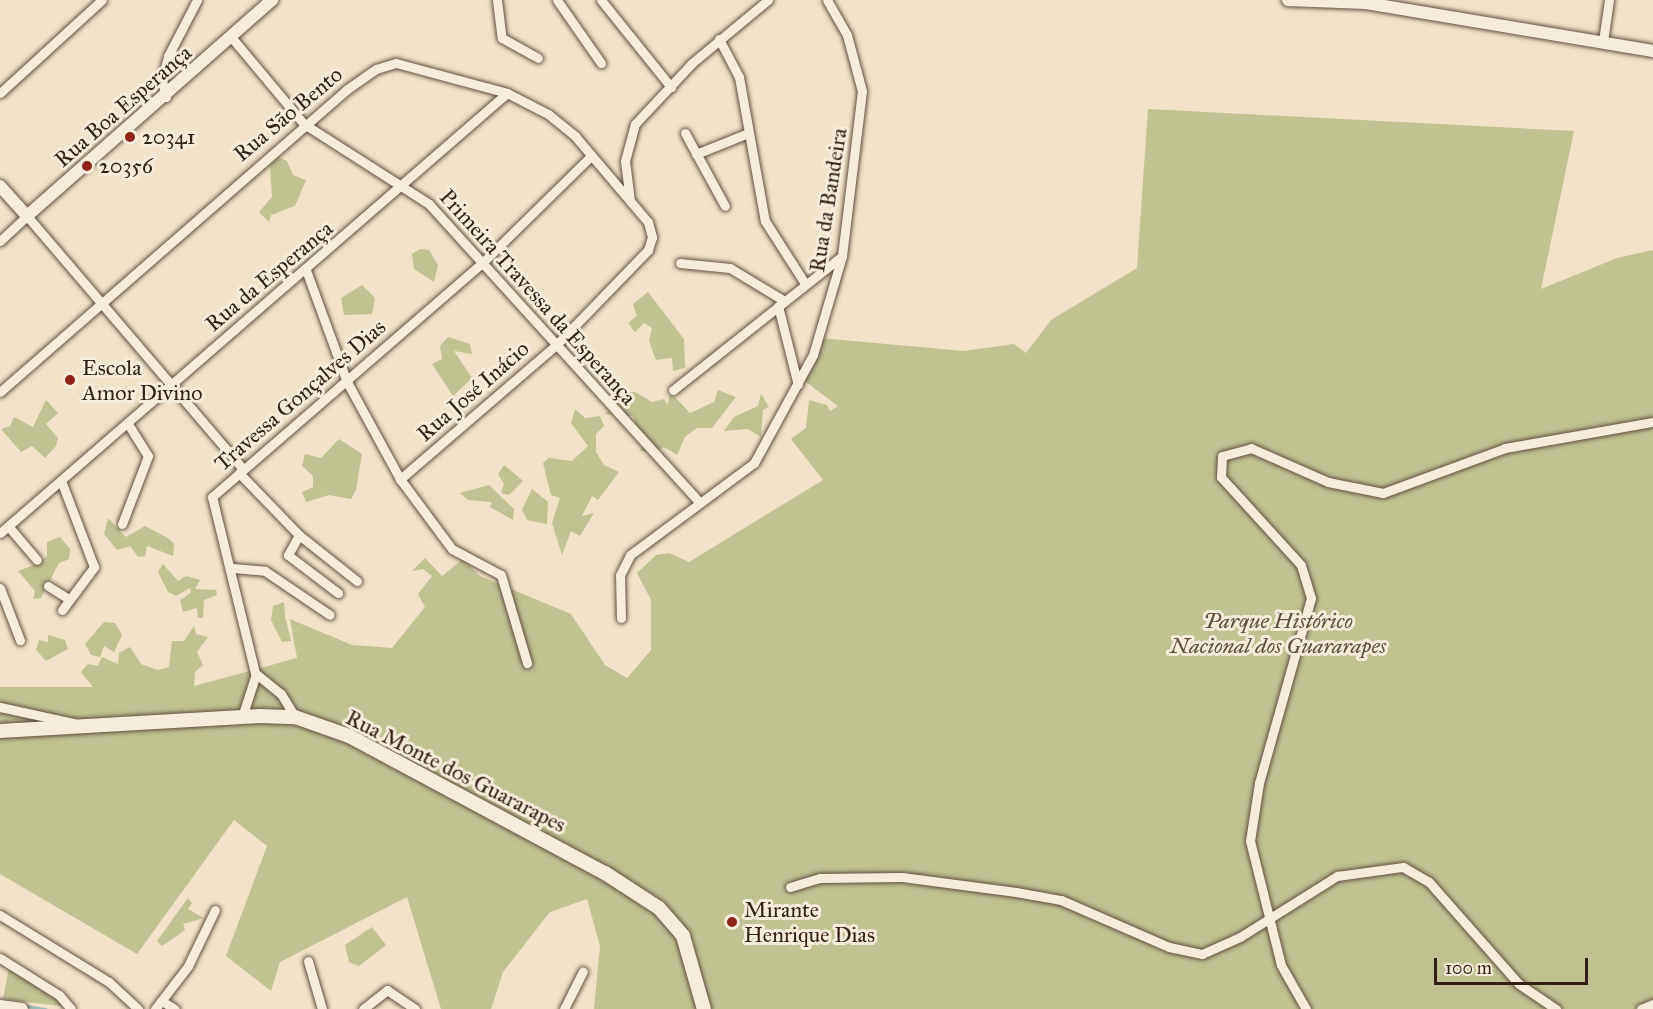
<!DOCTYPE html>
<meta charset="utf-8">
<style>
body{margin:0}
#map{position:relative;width:1653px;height:1009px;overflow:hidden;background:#f1e2c9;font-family:"IM FELL Great Primer",serif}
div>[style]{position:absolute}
.green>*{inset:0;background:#c0c292}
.stream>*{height:3px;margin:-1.5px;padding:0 1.5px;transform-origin:1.5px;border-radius:1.5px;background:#9bbdb8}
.roads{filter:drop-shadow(0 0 2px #625041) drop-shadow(0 0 2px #625041)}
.minor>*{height:9px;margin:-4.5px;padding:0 4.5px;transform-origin:4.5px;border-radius:4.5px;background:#f6ecdc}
.tertiary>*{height:12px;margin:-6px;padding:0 6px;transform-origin:6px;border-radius:6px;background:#f6ecdc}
.secondary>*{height:14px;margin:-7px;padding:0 7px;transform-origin:7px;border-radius:7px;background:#f6ecdc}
.dots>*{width:16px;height:16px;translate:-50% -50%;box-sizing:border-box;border:3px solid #f6ecdc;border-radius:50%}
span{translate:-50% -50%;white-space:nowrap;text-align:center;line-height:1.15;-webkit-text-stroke:6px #f6ecdc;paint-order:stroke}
.street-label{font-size:22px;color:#331f14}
.poi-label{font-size:22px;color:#331f14}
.left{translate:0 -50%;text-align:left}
.park-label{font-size:22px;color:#5d503a;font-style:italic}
.scale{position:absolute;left:1434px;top:958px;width:154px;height:27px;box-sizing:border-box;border:3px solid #331f14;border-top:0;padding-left:8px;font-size:18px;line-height:21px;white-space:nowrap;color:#331f14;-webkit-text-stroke:4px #f6ecdc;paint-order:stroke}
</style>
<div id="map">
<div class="green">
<div style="clip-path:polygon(1148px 109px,1574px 131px,1541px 289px,1617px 258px,1653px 250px,1653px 1009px,594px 1009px,600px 946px,587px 899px,550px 912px,503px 972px,491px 1009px,441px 1009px,407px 897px,280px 962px,271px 991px,226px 956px,267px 846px,234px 820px,137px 954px,0 874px,0 687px,93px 687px,81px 672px,88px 664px,98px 666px,102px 657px,118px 664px,119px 653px,130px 647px,141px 664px,158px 670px,169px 667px,172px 641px,184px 641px,194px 626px,196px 634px,208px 637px,197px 652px,203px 665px,195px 672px,194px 686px,297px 658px,290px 619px,352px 645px,392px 648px,425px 607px,418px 594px,432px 576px,423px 569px,412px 571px,425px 558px,442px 576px,463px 559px,480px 576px,571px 614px,605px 665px,627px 678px,651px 650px,651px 600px,637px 573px,656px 555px,669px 553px,689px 562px,823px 480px,791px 439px,806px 428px,809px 400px,827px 405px,830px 411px,838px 406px,802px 379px,820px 338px,964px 351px,1014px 344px,1026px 353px,1051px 320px,1137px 268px)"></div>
<div style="clip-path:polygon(278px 157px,287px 161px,293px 175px,306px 180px,295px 206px,271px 215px,269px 222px,259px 212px,272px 197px,270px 166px)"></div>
<div style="clip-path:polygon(420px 249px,429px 250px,438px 265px,434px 282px,414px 269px,412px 254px)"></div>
<div style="clip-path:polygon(362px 285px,375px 298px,372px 314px,344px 315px,341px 298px)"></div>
<div style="clip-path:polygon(648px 292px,684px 339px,685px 368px,673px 371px,672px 358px,656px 360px,649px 341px,652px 328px,644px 323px,635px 332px,628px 323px,637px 316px,633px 304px)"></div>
<div style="clip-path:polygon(448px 337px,470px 344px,472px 354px,454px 351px,472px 378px,453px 396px,432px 364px,442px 359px,440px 346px)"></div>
<div style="clip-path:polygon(718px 390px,736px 397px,712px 428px,697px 428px,685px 437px,677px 455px,664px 447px,656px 452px,640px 451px,647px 433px,640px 436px,633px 416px,604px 414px,620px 402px,619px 392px,635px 392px,652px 402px,664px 399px,668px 405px,669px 396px,675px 397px,690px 413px,714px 402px)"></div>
<div style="clip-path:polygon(761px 394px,769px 407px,763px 410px,761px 437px,748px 429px,724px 431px,734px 417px,758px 406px)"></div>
<div style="clip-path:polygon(46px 400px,58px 413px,46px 424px,58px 438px,56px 446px,45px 458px,32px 446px,21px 452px,1px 429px,10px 426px,14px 417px,33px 427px)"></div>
<div style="clip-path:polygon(575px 409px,585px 418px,600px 416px,604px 426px,596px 434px,596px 452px,604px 465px,619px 472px,598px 500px,592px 496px,582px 516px,594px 513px,580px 536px,571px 531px,562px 555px,552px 523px,560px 498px,551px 495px,543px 463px,549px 458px,572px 461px,588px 446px,571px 423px)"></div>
<div style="clip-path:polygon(339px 439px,362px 454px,356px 490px,351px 499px,329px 495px,306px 502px,302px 492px,313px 487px,313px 476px,302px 466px,305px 454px,321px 458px)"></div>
<div style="clip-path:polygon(504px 465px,523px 481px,509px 495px,501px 493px,504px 484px,498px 474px)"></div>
<div style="clip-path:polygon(489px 485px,514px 509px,513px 520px,490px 507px,492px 502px,468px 500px,460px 493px)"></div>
<div style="clip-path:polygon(532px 489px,548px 502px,547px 524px,527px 520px,522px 510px)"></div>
<div style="clip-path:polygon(108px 518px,126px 537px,145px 526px,168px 538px,174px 544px,173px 556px,147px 546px,145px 556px,138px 557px,130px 546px,117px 550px,104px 534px)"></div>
<div style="clip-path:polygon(60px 537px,70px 549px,69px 559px,59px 563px,41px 598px,33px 599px,35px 591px,18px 571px,39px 563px,47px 556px,47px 542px)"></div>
<div style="clip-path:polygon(163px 564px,178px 581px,186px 576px,200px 580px,195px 589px,216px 590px,217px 595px,204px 600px,203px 618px,198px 618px,197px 608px,183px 612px,180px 600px,191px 593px,190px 588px,176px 596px,168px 592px,158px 572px)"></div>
<div style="clip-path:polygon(284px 602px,285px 616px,291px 641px,282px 642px,271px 620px,273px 606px)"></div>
<div style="clip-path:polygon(104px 622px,115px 623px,122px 635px,114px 652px,104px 646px,100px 657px,91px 655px,85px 644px)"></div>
<div style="clip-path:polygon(48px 635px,65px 640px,68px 649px,46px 661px,36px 650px,39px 640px,48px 642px)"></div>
<div style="clip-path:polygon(188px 898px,192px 903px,188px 909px,204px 918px,183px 924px,185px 930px,162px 946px,157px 941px)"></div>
<div style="clip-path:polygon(372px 927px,386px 945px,359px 966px,349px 962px,345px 945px)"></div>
<div style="clip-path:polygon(9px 968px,69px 1007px,3px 999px)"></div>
</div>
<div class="stream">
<div style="left:26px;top:1006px;width:20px;rotate:9deg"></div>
</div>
<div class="roads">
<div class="minor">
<div style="left:497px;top:0;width:38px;rotate:83deg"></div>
<div style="left:502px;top:38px;width:41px;rotate:29.1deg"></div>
<div style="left:557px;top:0;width:77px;rotate:55.1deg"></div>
<div style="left:601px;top:0;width:112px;rotate:51.2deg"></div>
<div style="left:232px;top:38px;width:112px;rotate:50.1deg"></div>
<div style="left:304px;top:124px;width:148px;rotate:32.6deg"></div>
<div style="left:429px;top:204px;width:401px;rotate:47.8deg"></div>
<div style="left:719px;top:39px;width:43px;rotate:62.2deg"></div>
<div style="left:739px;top:77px;width:146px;rotate:79.8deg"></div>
<div style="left:765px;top:221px;width:72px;rotate:57.4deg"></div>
<div style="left:1603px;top:41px;width:41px;rotate:-81.7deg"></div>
<div style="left:0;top:93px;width:138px;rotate:-42.4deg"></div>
<div style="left:166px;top:97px;width:18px;rotate:-103deg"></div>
<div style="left:162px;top:79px;width:24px;rotate:-75deg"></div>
<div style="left:168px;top:56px;width:63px;rotate:-62.6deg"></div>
<div style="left:685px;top:133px;width:83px;rotate:61.3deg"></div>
<div style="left:696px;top:154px;width:54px;rotate:-21.8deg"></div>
<div style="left:630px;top:201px;width:40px;rotate:-97.1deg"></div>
<div style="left:625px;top:161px;width:38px;rotate:-75deg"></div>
<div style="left:635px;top:124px;width:83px;rotate:-46.9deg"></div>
<div style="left:692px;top:63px;width:99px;rotate:-39.7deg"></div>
<div style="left:0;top:241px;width:37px;rotate:-43deg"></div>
<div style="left:27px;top:216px;width:333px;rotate:49.5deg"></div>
<div style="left:680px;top:263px;width:50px;rotate:5.7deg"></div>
<div style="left:730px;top:268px;width:62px;rotate:31.1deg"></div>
<div style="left:306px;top:270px;width:119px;rotate:69.9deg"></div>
<div style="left:347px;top:382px;width:111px;rotate:61.3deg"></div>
<div style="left:400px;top:479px;width:87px;rotate:53.4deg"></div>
<div style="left:452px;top:549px;width:55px;rotate:28deg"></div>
<div style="left:501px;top:575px;width:92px;rotate:73.5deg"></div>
<div style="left:778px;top:306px;width:81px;rotate:75.8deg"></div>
<div style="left:673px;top:390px;width:216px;rotate:-38.4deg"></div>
<div style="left:0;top:392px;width:459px;rotate:-41.1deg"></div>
<div style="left:346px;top:90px;width:37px;rotate:-35deg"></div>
<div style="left:376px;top:69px;width:21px;rotate:-17deg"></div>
<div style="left:396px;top:63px;width:115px;rotate:15.1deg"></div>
<div style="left:507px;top:93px;width:46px;rotate:27.1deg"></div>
<div style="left:548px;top:114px;width:35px;rotate:39deg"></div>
<div style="left:575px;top:136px;width:113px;rotate:49.7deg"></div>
<div style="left:648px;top:222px;width:16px;rotate:75deg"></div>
<div style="left:652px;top:237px;width:14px;rotate:107deg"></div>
<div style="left:648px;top:250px;width:132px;rotate:134.1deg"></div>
<div style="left:556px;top:345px;width:206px;rotate:139.3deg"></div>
<div style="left:239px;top:473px;width:86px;rotate:45.9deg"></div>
<div style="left:299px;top:535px;width:74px;rotate:38.4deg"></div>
<div style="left:122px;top:524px;width:73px;rotate:-69.1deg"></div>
<div style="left:148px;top:456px;width:39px;rotate:-122deg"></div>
<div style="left:9px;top:527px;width:43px;rotate:49.7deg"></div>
<div style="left:0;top:533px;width:671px;rotate:-40.95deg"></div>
<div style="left:299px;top:535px;width:23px;rotate:119deg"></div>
<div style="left:288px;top:555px;width:63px;rotate:37.2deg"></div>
<div style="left:233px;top:568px;width:32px;rotate:5deg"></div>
<div style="left:265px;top:571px;width:78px;rotate:34.1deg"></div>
<div style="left:48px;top:586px;width:25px;rotate:32deg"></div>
<div style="left:0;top:588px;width:56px;rotate:69deg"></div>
<div style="left:62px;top:610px;width:54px;rotate:-53.3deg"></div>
<div style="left:94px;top:567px;width:90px;rotate:-110.9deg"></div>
<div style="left:621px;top:618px;width:43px;rotate:-91.3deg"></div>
<div style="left:620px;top:575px;width:22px;rotate:-63deg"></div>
<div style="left:630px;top:555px;width:154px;rotate:-36.6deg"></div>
<div style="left:754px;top:463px;width:123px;rotate:-61.4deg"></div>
<div style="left:813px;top:355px;width:103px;rotate:-73.7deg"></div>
<div style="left:842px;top:256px;width:166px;rotate:-83.1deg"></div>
<div style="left:862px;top:91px;width:58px;rotate:-105deg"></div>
<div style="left:847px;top:35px;width:40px;rotate:-119.7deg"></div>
<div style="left:0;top:707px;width:76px;rotate:12.2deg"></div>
<div style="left:242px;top:717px;width:45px;rotate:-72deg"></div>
<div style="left:295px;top:717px;width:27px;rotate:-121deg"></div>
<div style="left:281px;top:694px;width:33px;rotate:-141deg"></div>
<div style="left:255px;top:673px;width:181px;rotate:-103.7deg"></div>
<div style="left:212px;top:497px;width:356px;rotate:-40.9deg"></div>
<div style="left:481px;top:264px;width:153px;rotate:-44.5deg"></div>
<div style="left:790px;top:887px;width:31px;rotate:-17deg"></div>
<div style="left:820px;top:878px;width:82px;rotate:-0.7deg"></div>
<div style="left:902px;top:877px;width:115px;rotate:7.5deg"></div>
<div style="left:1016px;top:892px;width:46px;rotate:10.1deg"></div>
<div style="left:1061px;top:900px;width:118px;rotate:23.5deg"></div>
<div style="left:1169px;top:947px;width:34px;rotate:12deg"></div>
<div style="left:1202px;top:954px;width:42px;rotate:-24.1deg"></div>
<div style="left:1240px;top:937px;width:115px;rotate:-32.2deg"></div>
<div style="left:1337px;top:876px;width:67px;rotate:-7.8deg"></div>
<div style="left:1403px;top:867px;width:30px;rotate:30deg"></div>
<div style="left:1429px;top:882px;width:136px;rotate:48.6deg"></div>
<div style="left:1519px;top:984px;width:45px;rotate:34deg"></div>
<div style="left:0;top:915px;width:128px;rotate:31.6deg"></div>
<div style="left:109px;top:982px;width:40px;rotate:43deg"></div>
<div style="left:0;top:958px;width:70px;rotate:32.1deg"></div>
<div style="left:59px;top:995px;width:18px;rotate:49deg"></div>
<div style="left:308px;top:961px;width:50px;rotate:73.7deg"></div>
<div style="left:162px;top:1001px;width:15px;rotate:32deg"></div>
<div style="left:155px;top:1009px;width:54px;rotate:-52.5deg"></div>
<div style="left:188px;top:966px;width:62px;rotate:-64.3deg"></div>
<div style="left:363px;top:1009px;width:31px;rotate:-38deg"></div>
<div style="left:387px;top:990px;width:34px;rotate:34deg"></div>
<div style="left:564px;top:1009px;width:42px;rotate:-63.4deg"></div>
<div style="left:1306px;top:1009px;width:51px;rotate:-119.6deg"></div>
<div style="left:1281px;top:965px;width:128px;rotate:-104deg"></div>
<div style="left:1250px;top:841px;width:59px;rotate:-81.2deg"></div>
<div style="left:1259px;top:783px;width:192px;rotate:-74.3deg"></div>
<div style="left:1311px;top:598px;width:34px;rotate:-107deg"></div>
<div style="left:1301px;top:565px;width:119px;rotate:-132.3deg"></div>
<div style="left:1221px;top:477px;width:21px;rotate:-87deg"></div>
<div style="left:1222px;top:456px;width:30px;rotate:-15deg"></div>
<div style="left:1251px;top:448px;width:84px;rotate:23.8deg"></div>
<div style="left:1328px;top:482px;width:56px;rotate:11.3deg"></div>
<div style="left:1383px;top:493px;width:130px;rotate:-20.2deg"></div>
<div style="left:1505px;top:448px;width:150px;rotate:-10deg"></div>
<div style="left:1641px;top:1009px;width:13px;rotate:-23deg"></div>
</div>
<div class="tertiary">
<div style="left:1288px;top:0;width:78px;rotate:2.2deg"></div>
<div style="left:1366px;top:3px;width:291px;rotate:9.5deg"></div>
<div style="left:0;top:186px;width:40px;rotate:48deg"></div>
<div style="left:27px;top:216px;width:327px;rotate:-41.4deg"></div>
<div style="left:0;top:1006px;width:22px;rotate:8deg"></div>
</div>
<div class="secondary">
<div style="left:0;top:731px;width:260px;rotate:-3.3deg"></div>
<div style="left:260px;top:716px;width:35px;rotate:2deg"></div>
<div style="left:295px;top:717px;width:57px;rotate:19.4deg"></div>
<div style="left:349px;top:736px;width:290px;rotate:28.2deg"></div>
<div style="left:605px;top:873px;width:64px;rotate:32.9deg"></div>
<div style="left:659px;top:908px;width:37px;rotate:49deg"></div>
<div style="left:683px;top:936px;width:76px;rotate:74deg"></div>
</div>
</div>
<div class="dots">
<div style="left:130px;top:137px;background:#8f2418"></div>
<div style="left:87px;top:166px;background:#8f2418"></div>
<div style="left:70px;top:380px;background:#8f2418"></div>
<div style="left:732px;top:922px;background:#8f2418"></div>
</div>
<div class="street-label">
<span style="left:123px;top:106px;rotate:-41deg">Rua Boa Esperança</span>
<span style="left:288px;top:114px;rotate:-40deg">Rua São Bento</span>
<span style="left:828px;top:200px;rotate:-81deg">Rua da Bandeira</span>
<span style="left:269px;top:276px;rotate:-40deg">Rua da Esperança</span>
<span style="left:538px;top:297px;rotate:48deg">Primeira Travessa da Esperança</span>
<span style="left:473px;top:391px;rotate:-41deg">Rua José Inácio</span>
<span style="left:300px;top:395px;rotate:-41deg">Travessa Gonçalves Dias</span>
<span style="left:456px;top:771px;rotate:27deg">Rua Monte dos Guararapes</span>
</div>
<div class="poi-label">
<span class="left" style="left:142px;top:137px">20341</span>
<span class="left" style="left:99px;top:166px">20356</span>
<span class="left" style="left:82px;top:380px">Escola<br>Amor Divino</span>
<span class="left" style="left:744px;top:922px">Mirante<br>Henrique Dias</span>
</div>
<div class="park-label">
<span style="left:1278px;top:633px">Parque Histórico<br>Nacional dos Guararapes</span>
</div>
<div class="scale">100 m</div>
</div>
